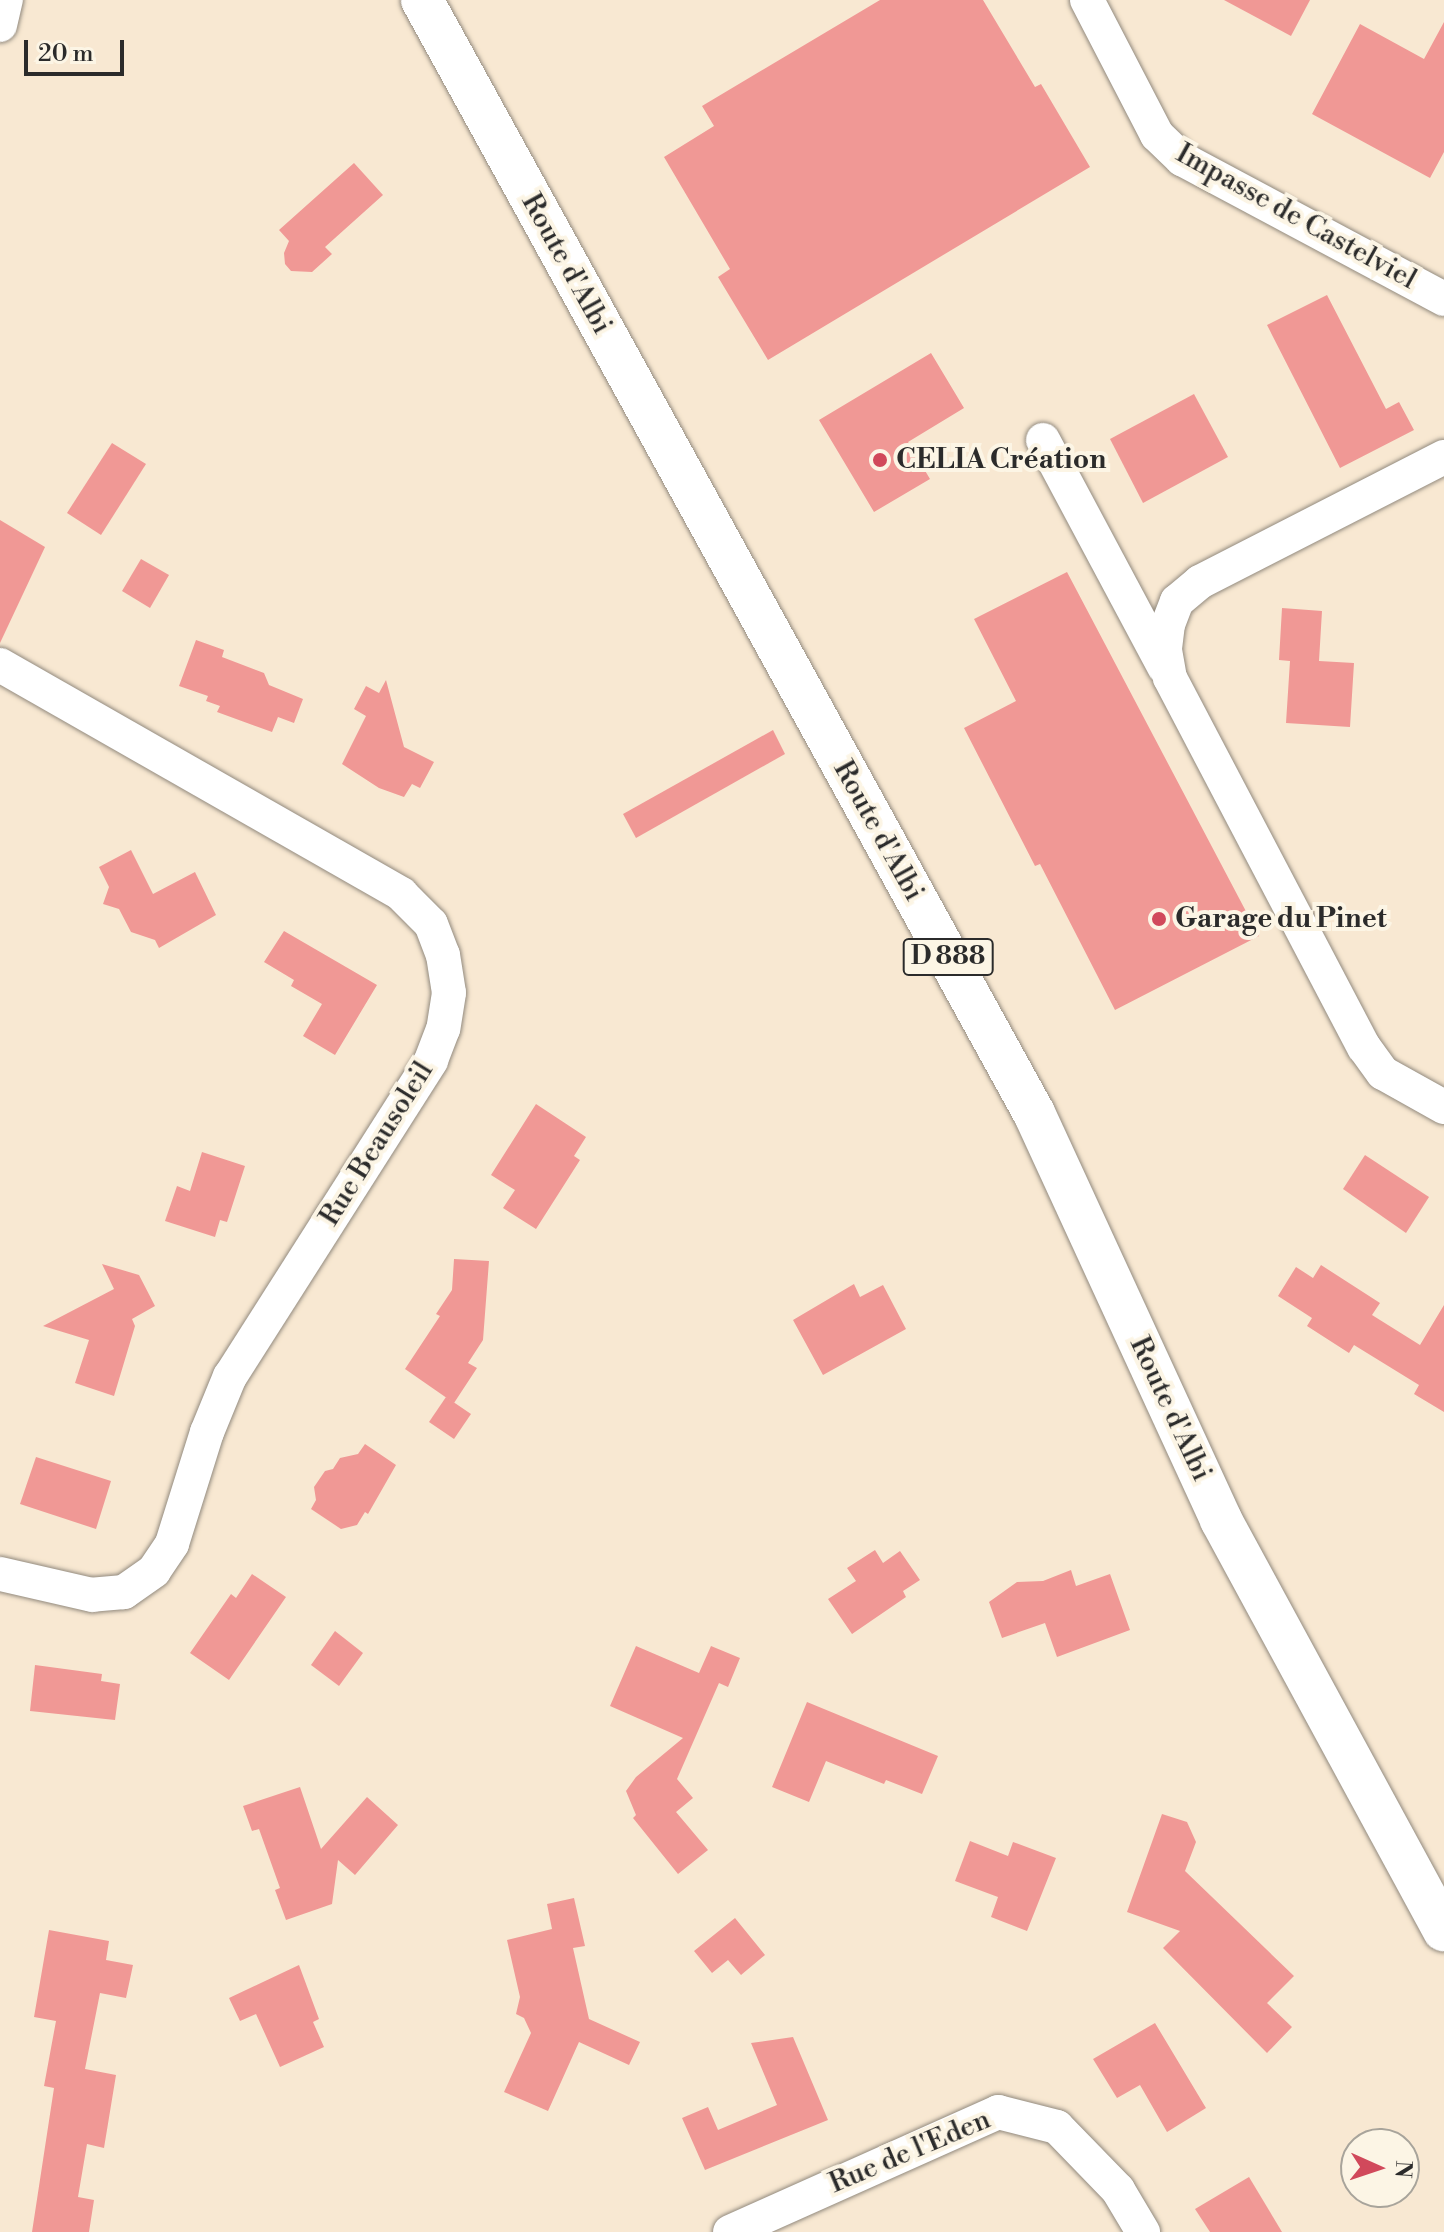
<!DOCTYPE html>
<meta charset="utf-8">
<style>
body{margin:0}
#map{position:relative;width:1444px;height:2232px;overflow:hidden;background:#f8e8d2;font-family:"Libre Bodoni",serif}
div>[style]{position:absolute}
.building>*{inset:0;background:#f09895}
.roads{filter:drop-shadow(0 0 2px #928a7e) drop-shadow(0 0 2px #928a7e)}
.minor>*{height:34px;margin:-17px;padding:0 17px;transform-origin:17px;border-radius:17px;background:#fff}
.major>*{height:42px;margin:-21px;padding:0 21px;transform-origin:21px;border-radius:21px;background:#fff}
.dots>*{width:22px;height:22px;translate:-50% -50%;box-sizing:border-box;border:4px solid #fcf5e5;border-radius:50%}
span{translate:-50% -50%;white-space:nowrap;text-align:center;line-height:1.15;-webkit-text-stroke:8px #fcf5e5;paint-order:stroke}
.shield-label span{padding:2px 6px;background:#fcf5e5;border:2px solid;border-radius:6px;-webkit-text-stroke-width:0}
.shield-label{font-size:26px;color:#2b2b2b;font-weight:700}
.street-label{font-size:28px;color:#2b2b2b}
.poi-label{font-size:28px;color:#2b2b2b;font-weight:700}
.left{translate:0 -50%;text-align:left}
.north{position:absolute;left:1340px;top:2128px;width:80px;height:80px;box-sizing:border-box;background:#fcf5e5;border:2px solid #a8a49b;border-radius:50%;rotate:93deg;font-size:22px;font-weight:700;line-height:32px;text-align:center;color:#2b2b2b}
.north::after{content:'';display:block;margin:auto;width:28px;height:36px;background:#d1495b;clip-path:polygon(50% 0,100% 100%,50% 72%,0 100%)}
.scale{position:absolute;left:24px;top:40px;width:100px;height:36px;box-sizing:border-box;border:4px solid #2b2b2b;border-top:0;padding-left:10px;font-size:24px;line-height:28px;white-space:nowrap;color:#2b2b2b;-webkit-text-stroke:6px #fcf5e5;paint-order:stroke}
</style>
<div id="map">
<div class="building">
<div style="clip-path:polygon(880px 0,983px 0,1035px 87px,1041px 84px,1090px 167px,768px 360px,718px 277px,730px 269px,664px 157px,714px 126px,702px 106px)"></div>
<div style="clip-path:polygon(1224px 0,1310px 0,1291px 36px)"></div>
<div style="clip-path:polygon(1444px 22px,1444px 152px,1430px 178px,1312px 114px,1360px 24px,1424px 59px)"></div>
<div style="clip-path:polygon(354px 163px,383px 195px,325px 247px,332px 254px,312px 272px,291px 271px,285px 264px,284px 253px,289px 241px,279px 230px)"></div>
<div style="clip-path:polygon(1327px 295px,1386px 409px,1399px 402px,1414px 430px,1340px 468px,1267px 325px)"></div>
<div style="clip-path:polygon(931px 353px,964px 408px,908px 442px,930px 479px,874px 512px,819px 420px)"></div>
<div style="clip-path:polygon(1194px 394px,1228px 457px,1143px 503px,1110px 439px)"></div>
<div style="clip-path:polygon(112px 443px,146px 464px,101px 535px,67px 513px)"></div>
<div style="clip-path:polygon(0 520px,45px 547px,0 643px)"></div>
<div style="clip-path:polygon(141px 559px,169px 575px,150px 608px,122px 591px)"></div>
<div style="clip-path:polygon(1067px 572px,1259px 936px,1115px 1010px,1040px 864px,1035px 866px,964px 728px,1016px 701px,974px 619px)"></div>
<div style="clip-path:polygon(1282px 608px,1322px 611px,1319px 661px,1354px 663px,1350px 727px,1286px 723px,1290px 661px,1279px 660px)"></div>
<div style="clip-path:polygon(196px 640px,224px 650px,222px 657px,264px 673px,269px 685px,303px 699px,294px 723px,278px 717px,272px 732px,217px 712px,220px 706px,206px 701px,208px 696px,179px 686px)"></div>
<div style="clip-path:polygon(386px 680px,404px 747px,434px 762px,420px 788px,412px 784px,404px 797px,379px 788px,342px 764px,366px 716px,354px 709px,366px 686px,379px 693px)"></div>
<div style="clip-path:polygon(773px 730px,785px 754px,636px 838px,623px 814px)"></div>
<div style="clip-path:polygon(131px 850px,153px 894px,195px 872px,216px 915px,159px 948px,155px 940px,131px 932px,119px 909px,103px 904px,109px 887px,99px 867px)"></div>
<div style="clip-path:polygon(284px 931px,377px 985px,335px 1055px,303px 1036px,322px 1004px,291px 986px,294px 980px,264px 962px)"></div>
<div style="clip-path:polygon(536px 1104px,586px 1137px,574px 1156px,580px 1160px,536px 1229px,503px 1208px,515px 1190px,491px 1175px)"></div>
<div style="clip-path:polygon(202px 1152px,245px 1166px,227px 1222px,220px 1220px,215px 1237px,165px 1221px,177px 1186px,190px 1191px)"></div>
<div style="clip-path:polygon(1365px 1155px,1429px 1197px,1406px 1233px,1343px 1189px)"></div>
<div style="clip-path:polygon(454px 1259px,489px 1261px,483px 1340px,468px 1363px,477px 1368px,454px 1403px,405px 1369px,440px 1316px,436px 1314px,452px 1290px)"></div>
<div style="clip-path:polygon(102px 1264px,139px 1275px,155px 1306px,132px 1319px,135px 1326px,114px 1396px,75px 1383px,89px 1340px,43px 1326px,114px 1289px)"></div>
<div style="clip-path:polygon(1321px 1265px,1380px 1303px,1372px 1315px,1420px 1345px,1444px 1305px,1444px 1412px,1414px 1394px,1419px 1385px,1354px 1345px,1349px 1353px,1307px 1326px,1312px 1318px,1278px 1296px,1296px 1267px,1313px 1278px)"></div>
<div style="clip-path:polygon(854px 1284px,860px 1297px,883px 1285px,906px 1329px,823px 1375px,793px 1320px)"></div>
<div style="clip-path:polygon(446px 1397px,471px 1414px,454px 1439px,429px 1422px)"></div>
<div style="clip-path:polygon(365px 1444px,396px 1465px,368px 1514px,365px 1512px,357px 1525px,341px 1529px,311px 1509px,316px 1500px,314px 1487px,325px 1471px,333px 1469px,340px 1458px,358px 1454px)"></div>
<div style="clip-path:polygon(36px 1457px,111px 1481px,96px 1529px,20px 1504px)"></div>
<div style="clip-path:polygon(875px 1550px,883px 1563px,900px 1551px,920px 1580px,903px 1591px,906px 1597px,852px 1634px,828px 1599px,856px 1581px,847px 1568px)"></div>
<div style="clip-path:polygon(1071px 1570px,1076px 1586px,1110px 1574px,1130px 1630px,1057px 1657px,1045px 1623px,1002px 1638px,989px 1602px,1017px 1582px,1043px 1581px)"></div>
<div style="clip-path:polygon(252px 1574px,286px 1597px,229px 1680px,190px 1653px,231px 1594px,236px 1598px)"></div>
<div style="clip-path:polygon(335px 1631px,363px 1653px,339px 1686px,311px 1665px)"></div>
<div style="clip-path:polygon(636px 1646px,699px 1673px,711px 1646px,740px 1658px,728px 1687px,719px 1683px,677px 1779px,693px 1798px,676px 1812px,708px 1850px,678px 1874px,633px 1818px,636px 1815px,626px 1791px,636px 1777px,683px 1738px,610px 1706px)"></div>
<div style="clip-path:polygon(35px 1665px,102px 1674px,101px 1681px,120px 1684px,115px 1720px,30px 1711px)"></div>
<div style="clip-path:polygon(807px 1702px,938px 1756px,922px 1794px,886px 1780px,884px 1784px,826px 1761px,809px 1802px,772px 1787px)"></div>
<div style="clip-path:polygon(300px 1787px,321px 1849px,367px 1797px,398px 1825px,355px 1875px,338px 1860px,332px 1904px,286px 1920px,275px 1890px,280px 1888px,259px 1829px,252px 1831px,243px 1806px)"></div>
<div style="clip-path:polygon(1162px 1814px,1187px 1822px,1196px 1842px,1185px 1871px,1294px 1976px,1267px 2003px,1292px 2027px,1267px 2053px,1163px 1948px,1180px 1931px,1127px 1912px)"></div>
<div style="clip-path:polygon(970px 1841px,1008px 1856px,1013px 1842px,1056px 1858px,1027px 1931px,991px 1917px,998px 1897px,955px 1881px)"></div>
<div style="clip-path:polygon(574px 1898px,585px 1946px,573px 1948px,589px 2019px,640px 2042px,629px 2065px,579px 2042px,548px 2111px,504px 2092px,531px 2033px,524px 2018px,516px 2014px,520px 1997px,507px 1940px,552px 1929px,547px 1904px)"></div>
<div style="clip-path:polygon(735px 1918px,765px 1955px,741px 1975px,728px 1960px,712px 1973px,694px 1951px)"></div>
<div style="clip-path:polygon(49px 1930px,109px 1941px,106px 1960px,133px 1965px,126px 1998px,100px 1993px,85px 2069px,116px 2075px,104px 2148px,87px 2144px,78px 2197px,94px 2200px,89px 2232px,32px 2232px,54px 2088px,44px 2086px,56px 2021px,34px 2017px)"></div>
<div style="clip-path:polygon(299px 1965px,319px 2019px,313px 2022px,324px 2047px,280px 2067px,256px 2014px,240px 2021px,229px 1998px)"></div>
<div style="clip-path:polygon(1155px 2023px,1206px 2108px,1167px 2132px,1140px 2085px,1117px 2098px,1093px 2059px)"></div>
<div style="clip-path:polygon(793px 2037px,828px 2120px,705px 2170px,682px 2118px,708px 2107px,718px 2130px,777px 2105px,751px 2043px)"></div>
<div style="clip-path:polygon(1249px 2177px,1282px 2232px,1210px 2232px,1195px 2209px)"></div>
</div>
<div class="roads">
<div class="minor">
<div style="left:1087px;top:0;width:152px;rotate:62.6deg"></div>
<div style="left:1157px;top:135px;width:35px;rotate:44deg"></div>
<div style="left:1182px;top:159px;width:297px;rotate:28.1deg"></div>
<div style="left:0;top:25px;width:26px;rotate:-77deg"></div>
<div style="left:1043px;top:440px;width:257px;rotate:61.9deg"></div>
<div style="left:1444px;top:457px;width:274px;rotate:152.9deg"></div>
<div style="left:1200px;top:582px;width:30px;rotate:140deg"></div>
<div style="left:1177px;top:601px;width:25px;rotate:111deg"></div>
<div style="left:1168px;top:624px;width:26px;rotate:97deg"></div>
<div style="left:1165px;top:650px;width:28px;rotate:80deg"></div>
<div style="left:1170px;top:678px;width:417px;rotate:62.3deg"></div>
<div style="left:1364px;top:1047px;width:32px;rotate:54deg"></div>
<div style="left:1383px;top:1073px;width:70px;rotate:29.1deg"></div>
<div style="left:0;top:665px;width:462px;rotate:29.7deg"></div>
<div style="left:401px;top:894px;width:42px;rotate:45deg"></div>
<div style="left:431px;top:924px;width:33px;rotate:69deg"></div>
<div style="left:443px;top:955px;width:38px;rotate:81deg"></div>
<div style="left:449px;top:993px;width:36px;rotate:99deg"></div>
<div style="left:443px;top:1029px;width:34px;rotate:111deg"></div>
<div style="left:431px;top:1061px;width:374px;rotate:122.5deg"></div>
<div style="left:230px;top:1376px;width:61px;rotate:112.3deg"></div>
<div style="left:207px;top:1432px;width:117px;rotate:107.4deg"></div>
<div style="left:172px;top:1544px;width:32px;rotate:124deg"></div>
<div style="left:154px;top:1571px;width:37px;rotate:145deg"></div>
<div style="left:124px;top:1592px;width:32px;rotate:175deg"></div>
<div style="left:92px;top:1595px;width:94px;rotate:-167.1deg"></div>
<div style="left:730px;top:2232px;width:294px;rotate:-24.1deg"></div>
<div style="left:998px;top:2112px;width:61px;rotate:14.3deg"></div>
<div style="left:1057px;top:2127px;width:88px;rotate:45.9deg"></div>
<div style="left:1118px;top:2190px;width:49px;rotate:59.2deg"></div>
</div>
<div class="major">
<div style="left:422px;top:0;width:1270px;rotate:61.2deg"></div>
<div style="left:1034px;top:1113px;width:448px;rotate:65.3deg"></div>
<div style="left:1221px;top:1520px;width:467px;rotate:61.5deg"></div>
</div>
</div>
<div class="dots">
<div style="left:880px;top:460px;background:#d1495b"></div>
<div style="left:1159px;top:919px;background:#d1495b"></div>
</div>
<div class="shield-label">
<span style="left:948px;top:957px">D 888</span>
</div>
<div class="street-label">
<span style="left:1296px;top:217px;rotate:29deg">Impasse de Castelviel</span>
<span style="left:566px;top:264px;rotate:61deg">Route d'Albi</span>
<span style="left:878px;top:831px;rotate:61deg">Route d'Albi</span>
<span style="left:377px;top:1144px;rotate:-58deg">Rue Beausoleil</span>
<span style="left:1170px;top:1409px;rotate:65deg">Route d'Albi</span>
<span style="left:910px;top:2152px;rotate:-23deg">Rue de l'Eden</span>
</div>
<div class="poi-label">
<span class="left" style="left:896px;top:460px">CELIA Création</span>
<span class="left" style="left:1175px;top:919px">Garage du Pinet</span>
</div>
<div class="north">N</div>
<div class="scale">20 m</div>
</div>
